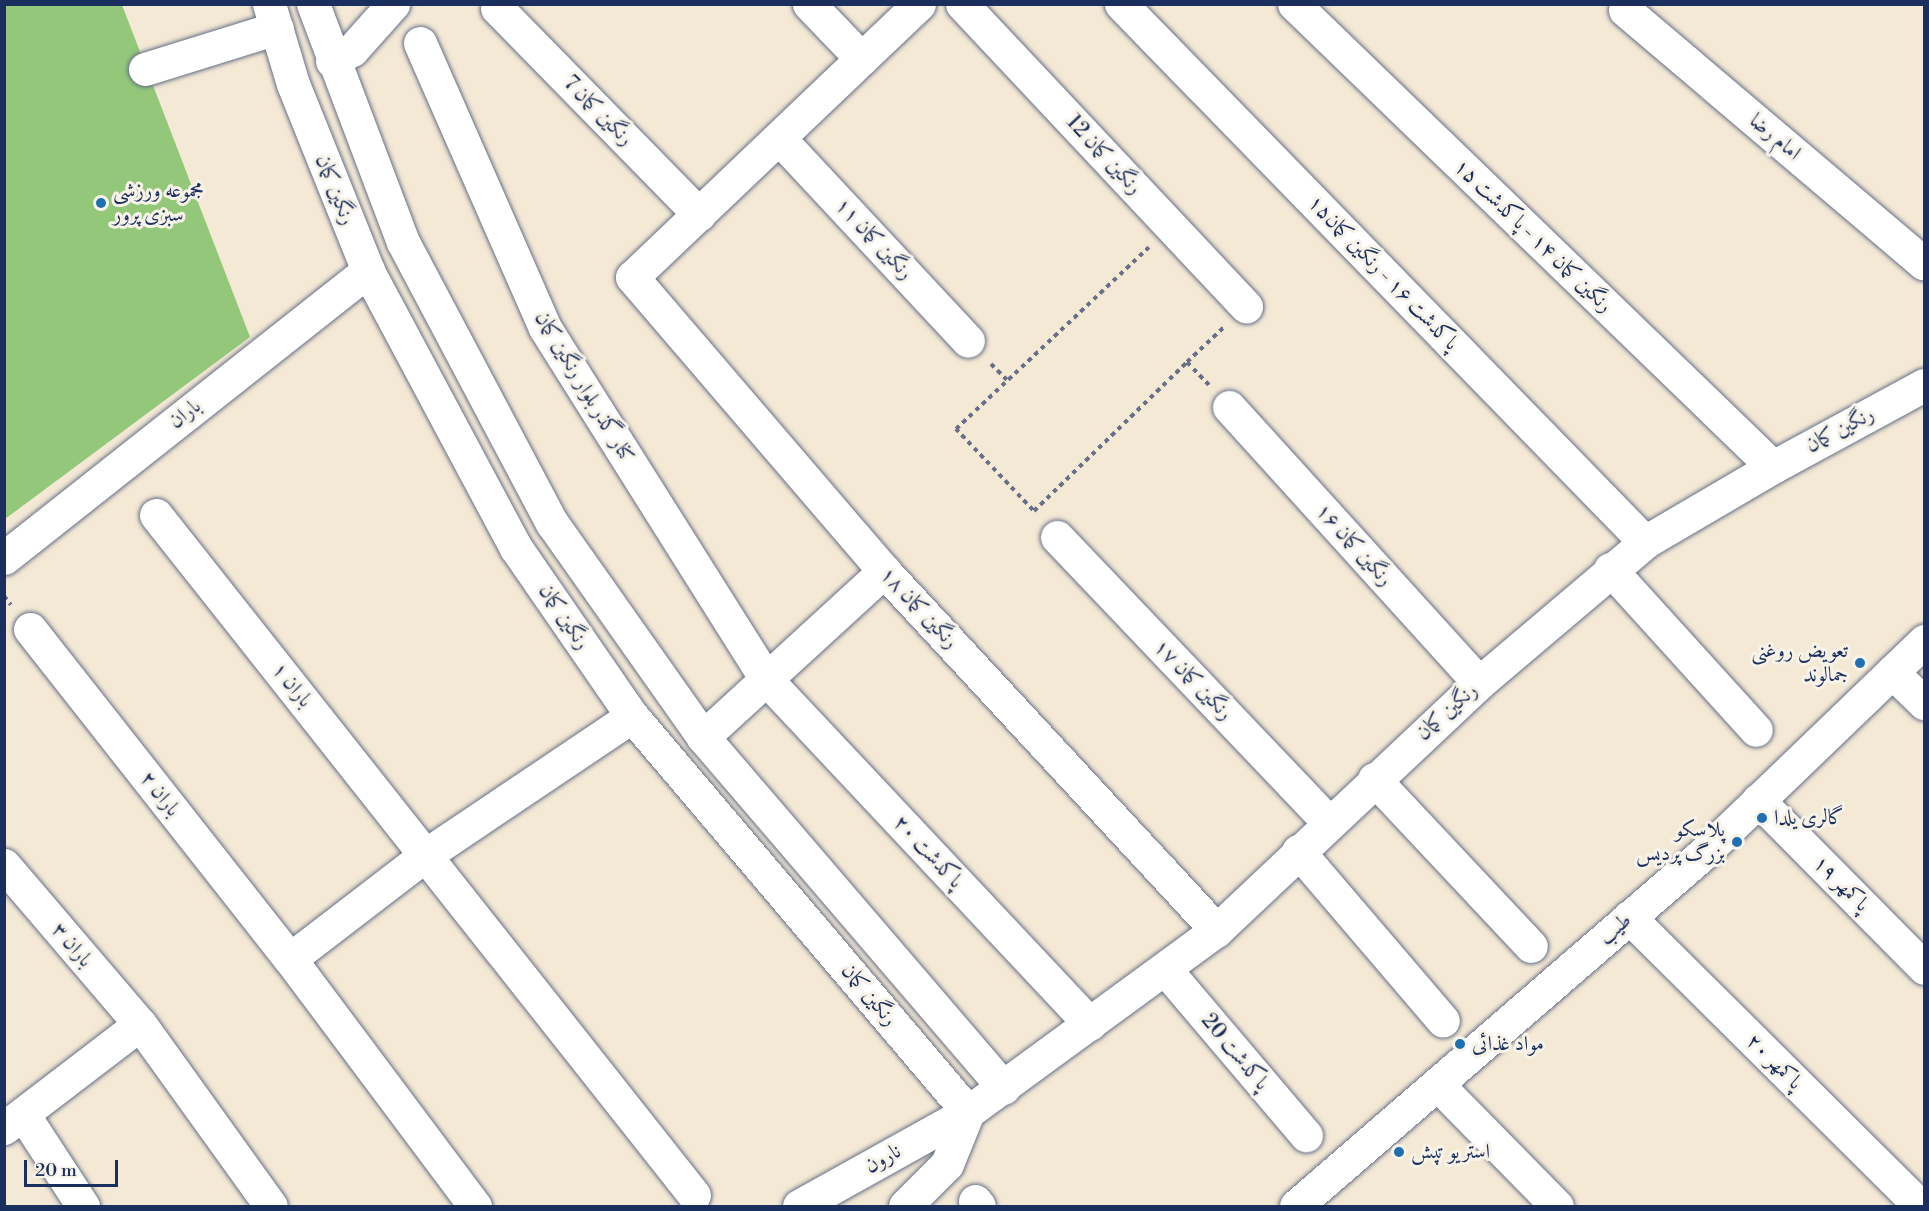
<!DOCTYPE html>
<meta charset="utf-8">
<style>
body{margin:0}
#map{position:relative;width:1929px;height:1211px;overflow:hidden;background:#f4e9d5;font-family:"Libre Bodoni",Amiri,serif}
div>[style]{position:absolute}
.green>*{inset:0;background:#93c87a}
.path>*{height:4px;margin-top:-2px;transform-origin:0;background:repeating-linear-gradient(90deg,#677088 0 4.5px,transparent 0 9px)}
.roads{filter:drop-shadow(0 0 2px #677088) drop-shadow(0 0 2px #677088)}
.minor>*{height:33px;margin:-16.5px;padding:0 16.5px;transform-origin:16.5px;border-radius:16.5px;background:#fff}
.major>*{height:33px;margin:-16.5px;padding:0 16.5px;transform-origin:16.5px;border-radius:16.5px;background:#fff}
.dots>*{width:16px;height:16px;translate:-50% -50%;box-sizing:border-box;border:3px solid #f7f3e8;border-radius:50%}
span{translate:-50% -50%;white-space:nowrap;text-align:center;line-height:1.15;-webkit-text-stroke:6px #f7f3e8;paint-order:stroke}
.street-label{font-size:21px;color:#1b2f5e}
.poi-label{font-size:21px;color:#1b2f5e}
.left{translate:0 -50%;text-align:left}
.right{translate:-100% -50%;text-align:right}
.frame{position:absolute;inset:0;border:6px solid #1b2f5e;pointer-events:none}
.scale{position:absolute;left:24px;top:1160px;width:94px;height:27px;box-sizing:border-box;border:3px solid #1b2f5e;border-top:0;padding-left:8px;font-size:18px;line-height:21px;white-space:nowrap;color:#1b2f5e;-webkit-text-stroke:4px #f7f3e8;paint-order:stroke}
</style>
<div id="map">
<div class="green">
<div style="clip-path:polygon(5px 5px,122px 5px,250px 337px,5px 519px)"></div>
</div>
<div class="path">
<div style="left:991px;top:364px;width:23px;rotate:45deg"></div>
<div style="left:1209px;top:385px;width:32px;rotate:-134deg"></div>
<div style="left:1187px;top:362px;width:51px;rotate:-43.4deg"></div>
<div style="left:1033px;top:510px;width:112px;rotate:-133.5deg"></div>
<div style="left:956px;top:429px;width:265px;rotate:-43.3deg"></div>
<div style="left:1034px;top:511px;width:214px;rotate:-44.2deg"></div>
<div style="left:4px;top:596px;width:11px;rotate:52deg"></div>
</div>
<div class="roads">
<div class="minor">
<div style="left:269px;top:4px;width:84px;rotate:73.3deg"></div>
<div style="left:293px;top:84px;width:201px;rotate:68.1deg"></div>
<div style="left:368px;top:271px;width:314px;rotate:61.9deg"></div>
<div style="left:516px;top:548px;width:204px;rotate:55.4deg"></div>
<div style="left:632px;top:716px;width:519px;rotate:49.69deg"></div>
<div style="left:313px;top:4px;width:254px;rotate:69.3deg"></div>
<div style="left:403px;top:242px;width:318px;rotate:62.1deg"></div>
<div style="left:552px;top:523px;width:262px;rotate:54.8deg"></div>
<div style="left:703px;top:737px;width:462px;rotate:49.4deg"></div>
<div style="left:809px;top:4px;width:76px;rotate:46.1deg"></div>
<div style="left:919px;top:4px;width:396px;rotate:136.4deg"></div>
<div style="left:632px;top:277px;width:387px;rotate:49.4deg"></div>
<div style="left:884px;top:571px;width:490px;rotate:47.2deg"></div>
<div style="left:962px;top:4px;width:415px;rotate:46.8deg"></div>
<div style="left:1121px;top:4px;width:751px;rotate:45.76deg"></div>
<div style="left:1294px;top:4px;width:666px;rotate:44.03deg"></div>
<div style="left:497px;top:8px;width:289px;rotate:45.6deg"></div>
<div style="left:1625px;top:10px;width:392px;rotate:40.3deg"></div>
<div style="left:420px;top:43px;width:311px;rotate:66.3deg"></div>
<div style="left:545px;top:328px;width:415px;rotate:57.8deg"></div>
<div style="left:766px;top:679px;width:473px;rotate:46.8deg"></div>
<div style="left:332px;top:61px;width:23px;rotate:-29deg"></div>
<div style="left:352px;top:50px;width:62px;rotate:-48.3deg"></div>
<div style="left:145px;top:69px;width:138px;rotate:-17.3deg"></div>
<div style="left:779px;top:138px;width:277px;rotate:47deg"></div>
<div style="left:1229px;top:407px;width:372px;rotate:47.8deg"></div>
<div style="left:156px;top:515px;width:867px;rotate:51.65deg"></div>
<div style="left:1057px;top:537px;width:395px;rotate:46.4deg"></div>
<div style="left:4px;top:558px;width:464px;rotate:-38.3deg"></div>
<div style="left:1610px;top:569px;width:217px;rotate:47.8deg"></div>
<div style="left:30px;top:629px;width:420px;rotate:51.8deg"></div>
<div style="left:290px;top:959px;width:309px;rotate:53.2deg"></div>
<div style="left:1892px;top:672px;width:45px;rotate:44.1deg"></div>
<div style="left:703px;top:737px;width:246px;rotate:-42.5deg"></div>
<div style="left:1374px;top:779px;width:229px;rotate:46.8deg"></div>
<div style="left:1758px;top:800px;width:236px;rotate:45.3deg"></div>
<div style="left:1298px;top:851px;width:223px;rotate:49.5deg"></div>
<div style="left:4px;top:865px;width:209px;rotate:49.5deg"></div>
<div style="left:140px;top:1024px;width:224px;rotate:54.3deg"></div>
<div style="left:1629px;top:917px;width:410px;rotate:44.8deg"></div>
<div style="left:290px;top:959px;width:173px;rotate:-37.5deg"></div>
<div style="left:427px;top:854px;width:247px;rotate:-33.9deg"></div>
<div style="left:1165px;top:969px;width:218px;rotate:49.7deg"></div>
<div style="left:1437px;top:1084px;width:171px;rotate:45.5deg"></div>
<div style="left:23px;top:1114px;width:110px;rotate:56.9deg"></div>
<div style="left:4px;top:1128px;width:171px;rotate:-37.4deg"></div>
<div style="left:975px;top:1201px;width:6px;rotate:51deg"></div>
<div style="left:799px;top:1206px;width:193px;rotate:-29.1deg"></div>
<div style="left:968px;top:1112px;width:308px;rotate:-36.2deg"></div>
<div style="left:1217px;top:930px;width:360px;rotate:-43.3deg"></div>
<div style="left:1479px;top:683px;width:218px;rotate:-40.3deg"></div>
<div style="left:1645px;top:542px;width:148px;rotate:-30.4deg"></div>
<div style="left:1773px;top:467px;width:172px;rotate:-28.5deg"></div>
<div style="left:905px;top:1206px;width:59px;rotate:-45deg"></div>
<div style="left:947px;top:1164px;width:56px;rotate:-68deg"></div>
</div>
<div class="major">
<div style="left:1296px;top:1206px;width:540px;rotate:-40.87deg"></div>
<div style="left:1704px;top:853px;width:306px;rotate:-43.9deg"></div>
</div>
</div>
<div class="dots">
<div style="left:101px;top:203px;background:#1f6fb2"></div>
<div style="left:1860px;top:663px;background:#1f6fb2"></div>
<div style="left:1762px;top:818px;background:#1f6fb2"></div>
<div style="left:1737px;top:842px;background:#1f6fb2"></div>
<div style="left:1460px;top:1044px;background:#1f6fb2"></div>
<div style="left:1399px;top:1152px;background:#1f6fb2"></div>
</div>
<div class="street-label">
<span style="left:598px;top:111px;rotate:45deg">رنگین کمان 7</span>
<span style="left:1775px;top:137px;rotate:40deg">امام رضا</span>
<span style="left:1104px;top:155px;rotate:47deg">رنگین کمان 12</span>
<span style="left:335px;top:190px;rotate:68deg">رنگین کمان</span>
<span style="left:1533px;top:236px;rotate:44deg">رنگین کمان ۱۴ - پاکدشت ۱۵</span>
<span style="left:874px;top:239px;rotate:47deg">رنگین کمان ۱۱</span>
<span style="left:1383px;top:273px;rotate:46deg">پاکدشت ۱۶ - رنگین کمان۱۵</span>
<span style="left:584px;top:387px;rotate:59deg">کنار گذر بلوار رنگین کمان</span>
<span style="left:185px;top:414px;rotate:-38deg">باران</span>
<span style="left:1840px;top:430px;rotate:-28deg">رنگین کمان</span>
<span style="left:1354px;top:545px;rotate:48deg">رنگین کمان ۱۶</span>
<span style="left:919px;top:608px;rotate:47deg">رنگین کمان ۱۸</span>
<span style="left:564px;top:617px;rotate:56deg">رنگین کمان</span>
<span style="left:1193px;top:680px;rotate:46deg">رنگین کمان ۱۷</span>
<span style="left:292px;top:685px;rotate:51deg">باران ۱</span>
<span style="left:1447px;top:712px;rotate:-42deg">رنگین کمان</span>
<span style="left:160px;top:794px;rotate:52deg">باران ۲</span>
<span style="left:928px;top:852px;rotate:47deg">پاکدشت ۲۰</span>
<span style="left:1841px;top:884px;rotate:45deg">پاکمهر ۱۹</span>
<span style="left:1615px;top:929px;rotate:-41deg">طیب</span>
<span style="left:72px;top:945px;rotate:50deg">باران ۳</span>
<span style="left:869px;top:995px;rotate:50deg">رنگین کمان</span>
<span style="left:1235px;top:1052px;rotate:50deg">پاکدشت 20</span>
<span style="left:1774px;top:1062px;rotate:45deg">پاکمهر ۲۰</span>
<span style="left:883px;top:1159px;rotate:-29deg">نارون</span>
</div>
<div class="poi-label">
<span class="left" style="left:113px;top:203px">مجموعه ورزشی<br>سبزی پرور</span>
<span class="right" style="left:1848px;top:663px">تعویض روغنی<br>جمالوند</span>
<span class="left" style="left:1774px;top:818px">گالری یلدا</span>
<span class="right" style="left:1725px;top:842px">پلاسکو<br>بزرگ پردیس</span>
<span class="left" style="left:1472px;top:1044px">مواد غذائی</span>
<span class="left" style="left:1411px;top:1152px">استریو تپش</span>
</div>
<div class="frame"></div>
<div class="scale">20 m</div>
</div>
